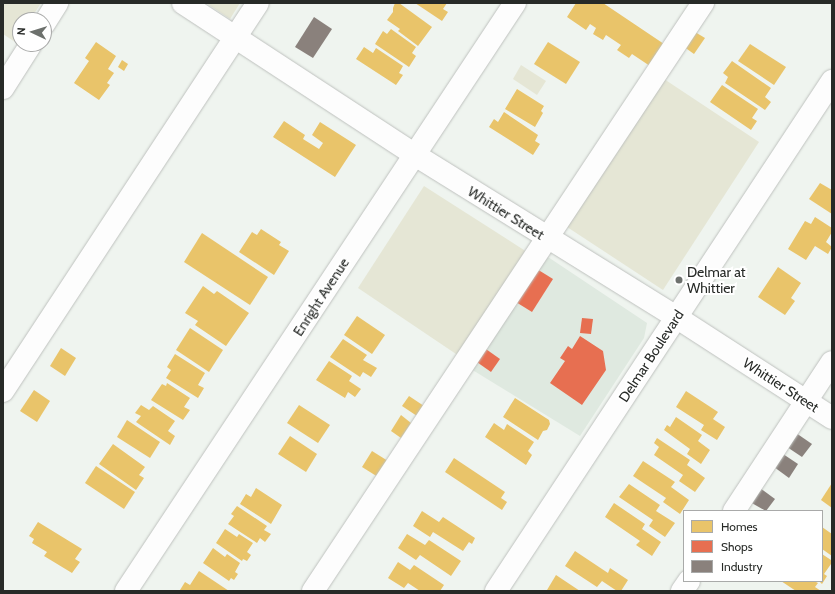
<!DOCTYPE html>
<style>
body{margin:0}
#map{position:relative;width:835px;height:594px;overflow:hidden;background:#eff4ef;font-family:Cabin,sans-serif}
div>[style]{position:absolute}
.built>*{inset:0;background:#dfe9e0}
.green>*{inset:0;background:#e5e6d5}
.homes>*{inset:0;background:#e9c46a}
.shops>*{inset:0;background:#e76f51}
.industry>*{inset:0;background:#8a817c}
.roads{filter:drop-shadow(0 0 1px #bec1be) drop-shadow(0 0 1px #bec1be)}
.minor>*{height:22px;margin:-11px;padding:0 11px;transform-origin:11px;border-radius:11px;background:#fdfdfd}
.major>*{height:22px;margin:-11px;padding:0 11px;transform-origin:11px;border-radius:11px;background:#fdfdfd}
.dots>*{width:11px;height:11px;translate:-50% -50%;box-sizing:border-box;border:2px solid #fff;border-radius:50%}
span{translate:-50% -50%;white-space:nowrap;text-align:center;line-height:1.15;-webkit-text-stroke:4px #fff;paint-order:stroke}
.street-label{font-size:14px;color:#272a27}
.poi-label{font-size:14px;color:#272a27}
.left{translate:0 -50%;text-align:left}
.frame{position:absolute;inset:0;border:4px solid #272a27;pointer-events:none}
.legend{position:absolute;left:683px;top:510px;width:140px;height:72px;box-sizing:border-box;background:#fff;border:1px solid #a9aaa9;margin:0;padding:5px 7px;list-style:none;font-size:12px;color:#272a27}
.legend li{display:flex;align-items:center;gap:8px;height:20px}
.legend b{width:20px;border:1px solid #a9aaa9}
.north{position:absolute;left:12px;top:12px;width:40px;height:40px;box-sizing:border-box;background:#fff;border:1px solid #a9aaa9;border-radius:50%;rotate:274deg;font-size:11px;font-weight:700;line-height:16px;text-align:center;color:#272a27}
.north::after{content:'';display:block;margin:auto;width:14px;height:18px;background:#6d716d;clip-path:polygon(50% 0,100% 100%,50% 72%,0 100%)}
</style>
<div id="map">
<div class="built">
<div style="clip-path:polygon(542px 253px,647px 323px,644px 338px,580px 436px,466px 366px)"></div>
</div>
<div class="green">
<div style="clip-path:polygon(3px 3px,41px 3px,30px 20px,20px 20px,20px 35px,15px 42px,3px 34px)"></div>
<div style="clip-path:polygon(206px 3px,240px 3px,230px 19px)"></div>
<div style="clip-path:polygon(521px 65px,546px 81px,537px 95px,513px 79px)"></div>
<div style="clip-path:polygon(658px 75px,759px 142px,663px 290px,561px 223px)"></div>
<div style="clip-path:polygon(424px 186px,527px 252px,459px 356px,358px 288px)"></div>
</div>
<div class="homes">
<div style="clip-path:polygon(395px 3px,399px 3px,432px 27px,418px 46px,398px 31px,400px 29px,387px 20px,393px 12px,393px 8px)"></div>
<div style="clip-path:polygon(415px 3px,447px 3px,443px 9px,448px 12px,442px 21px)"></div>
<div style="clip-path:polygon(576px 3px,603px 3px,664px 44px,650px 66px,632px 54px,629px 58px,617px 50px,621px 45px,606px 35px,603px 40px,593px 34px,596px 28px,590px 24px,586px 30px,567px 17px)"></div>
<div style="clip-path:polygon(391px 29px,416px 47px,412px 53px,416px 56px,409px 67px,375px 44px,383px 31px,387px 34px)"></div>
<div style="clip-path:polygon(690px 29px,705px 38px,694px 54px,680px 44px)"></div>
<div style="clip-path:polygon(96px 42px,116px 56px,108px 69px,114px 73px,107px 83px,110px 85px,99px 100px,74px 83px,89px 61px,85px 58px)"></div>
<div style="clip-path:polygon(548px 42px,580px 62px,566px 84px,534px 64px)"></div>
<div style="clip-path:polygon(750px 44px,786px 67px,774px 85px,738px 61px)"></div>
<div style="clip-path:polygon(364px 47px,373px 53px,376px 48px,403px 66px,399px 73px,403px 75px,396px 85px,356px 59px)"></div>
<div style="clip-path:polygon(122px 60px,128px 64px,124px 71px,118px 67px)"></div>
<div style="clip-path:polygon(732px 61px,771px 88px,765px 97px,771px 102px,765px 110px,725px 83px,728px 77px,723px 73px)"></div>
<div style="clip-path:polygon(722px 85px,758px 109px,752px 118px,757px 121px,751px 130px,710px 102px)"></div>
<div style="clip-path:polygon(517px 89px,544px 106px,541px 111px,543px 113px,535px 127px,505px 109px)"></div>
<div style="clip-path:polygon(504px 112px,538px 135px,535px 141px,540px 144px,533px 155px,489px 127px,494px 119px,498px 122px)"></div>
<div style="clip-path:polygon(284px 121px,305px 135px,303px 139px,319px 149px,323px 143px,312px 135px,320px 122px,356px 145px,335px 177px,273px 137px)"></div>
<div style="clip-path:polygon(820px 183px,832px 190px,832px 214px,809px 199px)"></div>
<div style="clip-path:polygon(815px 217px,832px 228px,832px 232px,826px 242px,832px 247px,828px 254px,815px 246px,806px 260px,788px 249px,805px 221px,811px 224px)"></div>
<div style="clip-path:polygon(261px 229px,281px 242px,279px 245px,289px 251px,274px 275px,239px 252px,252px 232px,257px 235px)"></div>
<div style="clip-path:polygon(202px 233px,268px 277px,250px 305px,184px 262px)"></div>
<div style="clip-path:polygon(778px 267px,801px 283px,791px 298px,795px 301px,785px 315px,758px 297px)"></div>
<div style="clip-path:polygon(203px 286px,214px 294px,217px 291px,249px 313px,226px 346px,195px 325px,198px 321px,185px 313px)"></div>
<div style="clip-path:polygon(357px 316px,385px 335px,372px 354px,344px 335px)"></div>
<div style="clip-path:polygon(190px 328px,223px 350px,209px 372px,176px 350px)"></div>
<div style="clip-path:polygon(343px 339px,367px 355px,363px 360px,377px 368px,371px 377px,363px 372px,360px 377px,330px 357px)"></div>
<div style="clip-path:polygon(61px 348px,76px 358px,65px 376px,50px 366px)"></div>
<div style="clip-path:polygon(175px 354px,205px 373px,198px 385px,204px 388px,198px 398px,166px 378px,171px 370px,167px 367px)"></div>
<div style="clip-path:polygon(329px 361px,352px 376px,349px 381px,361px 389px,355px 397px,348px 392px,345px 398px,316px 380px)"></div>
<div style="clip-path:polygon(167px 383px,190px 398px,184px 407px,190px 410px,183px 420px,151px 400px,162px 384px,166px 386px)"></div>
<div style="clip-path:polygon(34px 390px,50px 401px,37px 422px,20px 411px)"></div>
<div style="clip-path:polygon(686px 391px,718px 412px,713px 419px,725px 427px,717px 440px,701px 430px,704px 425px,676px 407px)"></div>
<div style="clip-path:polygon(409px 396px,424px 406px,417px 416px,402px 406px)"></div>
<div style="clip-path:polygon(515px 398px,549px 420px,550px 424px,547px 430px,543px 431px,538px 440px,503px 417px)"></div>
<div style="clip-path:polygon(141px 405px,149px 410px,153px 406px,175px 421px,168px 431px,175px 436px,170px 445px,136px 422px,141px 416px,135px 413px)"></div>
<div style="clip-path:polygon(299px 405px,330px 425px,318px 443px,287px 423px)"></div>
<div style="clip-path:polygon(401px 415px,411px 423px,401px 438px,391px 431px)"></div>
<div style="clip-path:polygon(676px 417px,702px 435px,698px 441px,710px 450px,701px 464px,687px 454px,690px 449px,664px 430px,667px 425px,670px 427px)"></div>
<div style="clip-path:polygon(127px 420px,160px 442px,150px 458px,117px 437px)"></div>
<div style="clip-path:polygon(494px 423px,504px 430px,507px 424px,534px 442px,528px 451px,532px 455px,526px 465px,485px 437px)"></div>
<div style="clip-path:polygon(290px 436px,317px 454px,306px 472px,278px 454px)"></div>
<div style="clip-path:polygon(657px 438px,690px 460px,687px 465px,705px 478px,695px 492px,679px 481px,683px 475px,654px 455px,659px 447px,654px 443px)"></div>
<div style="clip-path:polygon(113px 444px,145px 467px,139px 475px,144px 478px,136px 490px,99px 464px)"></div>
<div style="clip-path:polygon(372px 451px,388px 461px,378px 477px,362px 467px)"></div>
<div style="clip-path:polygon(454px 458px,505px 492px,501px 498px,507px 502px,502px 510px,445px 472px)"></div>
<div style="clip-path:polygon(643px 461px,675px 482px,671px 487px,689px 500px,680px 514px,663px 502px,666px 498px,633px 476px)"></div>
<div style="clip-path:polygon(96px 466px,135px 492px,124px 509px,85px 483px)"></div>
<div style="clip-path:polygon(832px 483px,832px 508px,821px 500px)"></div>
<div style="clip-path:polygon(629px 484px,660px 505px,656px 511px,675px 523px,665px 537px,649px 526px,653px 520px,619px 497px)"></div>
<div style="clip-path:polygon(256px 488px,282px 505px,271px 524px,240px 504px,246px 494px,251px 497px)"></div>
<div style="clip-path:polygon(614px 503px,645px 524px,642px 529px,661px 542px,652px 556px,636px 545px,640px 541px,605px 517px)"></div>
<div style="clip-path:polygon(237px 506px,267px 526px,264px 530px,271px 534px,265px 542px,260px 538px,257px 543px,228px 524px,234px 516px,231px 514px)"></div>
<div style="clip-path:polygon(422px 511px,439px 522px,443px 517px,475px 538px,472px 544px,469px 542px,463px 551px,433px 532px,430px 537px,413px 526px)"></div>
<div style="clip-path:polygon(38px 522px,82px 549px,75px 559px,80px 562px,72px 573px,44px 556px,47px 552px,32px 543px,34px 539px,29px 536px)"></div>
<div style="clip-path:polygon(822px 527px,832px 534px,832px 556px,822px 549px)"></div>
<div style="clip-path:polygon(225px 529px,237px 537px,239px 534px,253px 543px,247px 552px,251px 555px,247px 561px,243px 559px,242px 561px,216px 543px)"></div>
<div style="clip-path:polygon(407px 534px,425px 545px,429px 540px,461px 561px,451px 576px,420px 555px,416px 560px,398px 548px)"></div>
<div style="clip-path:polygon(213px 548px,225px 557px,227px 554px,240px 563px,235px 572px,238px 574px,234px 580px,231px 578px,229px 581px,203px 563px)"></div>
<div style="clip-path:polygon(575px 551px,608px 573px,610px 568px,628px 580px,621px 591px,617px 591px,602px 581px,597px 587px,565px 566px)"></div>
<div style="clip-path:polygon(822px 554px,831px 560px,831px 564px,824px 574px,827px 576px,822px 584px,819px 581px,822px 581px)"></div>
<div style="clip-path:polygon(398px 562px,410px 570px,414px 565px,444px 585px,440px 591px,420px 591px,408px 583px,404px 588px,388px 578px)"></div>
<div style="clip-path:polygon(199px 571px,229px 591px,180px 590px,185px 582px,190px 585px)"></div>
<div style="clip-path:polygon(556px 575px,580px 591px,548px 591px,547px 590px)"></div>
<div style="clip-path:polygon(781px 581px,814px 581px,818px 583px,815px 587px,821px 591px,796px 591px)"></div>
</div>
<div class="shops">
<div style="clip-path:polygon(532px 266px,553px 279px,532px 312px,511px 299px)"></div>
<div style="clip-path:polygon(582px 318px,593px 319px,591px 334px,580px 333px)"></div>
<div style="clip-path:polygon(580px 336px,603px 351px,606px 370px,582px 405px,550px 383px,565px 361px,560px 358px,568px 346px,572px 349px)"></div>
<div style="clip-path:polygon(483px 347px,500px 359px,491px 372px,474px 360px)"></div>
</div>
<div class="industry">
<div style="clip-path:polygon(314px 17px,332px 29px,313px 58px,295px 47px)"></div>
<div style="clip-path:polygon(796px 433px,812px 444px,802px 457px,787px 447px)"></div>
<div style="clip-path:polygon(783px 454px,798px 464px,789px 478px,774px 467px)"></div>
<div style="clip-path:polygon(760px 488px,775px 499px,766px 511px,750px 502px)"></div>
</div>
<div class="roads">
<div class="minor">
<div style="left:183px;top:3px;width:277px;rotate:33.2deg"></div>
<div style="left:415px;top:155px;width:307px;rotate:31.8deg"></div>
<div style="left:676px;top:317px;width:186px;rotate:32.9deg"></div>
<div style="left:44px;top:24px;width:25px;rotate:-58deg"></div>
<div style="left:3px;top:88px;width:52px;rotate:-57.5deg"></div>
<div style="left:3px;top:391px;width:464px;rotate:-56.7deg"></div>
<div style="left:734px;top:511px;width:178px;rotate:-56.7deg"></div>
<div style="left:126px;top:591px;width:705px;rotate:-56.51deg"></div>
<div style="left:313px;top:591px;width:706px;rotate:-56.45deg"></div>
<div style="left:682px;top:591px;width:12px;rotate:-55deg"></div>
</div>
<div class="major">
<div style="left:496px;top:591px;width:611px;rotate:-56.62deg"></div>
</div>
</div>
<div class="dots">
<div style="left:679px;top:280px;background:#6d716d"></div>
</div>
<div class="street-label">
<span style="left:506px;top:213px;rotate:32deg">Whittier Street</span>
<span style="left:321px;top:297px;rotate:-57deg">Enright Avenue</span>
<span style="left:651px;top:356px;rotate:-57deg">Delmar Boulevard</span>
<span style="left:781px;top:385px;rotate:33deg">Whittier Street</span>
</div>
<div class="poi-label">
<span class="left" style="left:687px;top:280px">Delmar at<br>Whittier</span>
</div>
<div class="frame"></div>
<ul class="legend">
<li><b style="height:11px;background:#e9c46a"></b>Homes</li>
<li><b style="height:11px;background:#e76f51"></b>Shops</li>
<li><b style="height:11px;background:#8a817c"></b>Industry</li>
</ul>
<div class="north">N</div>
</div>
